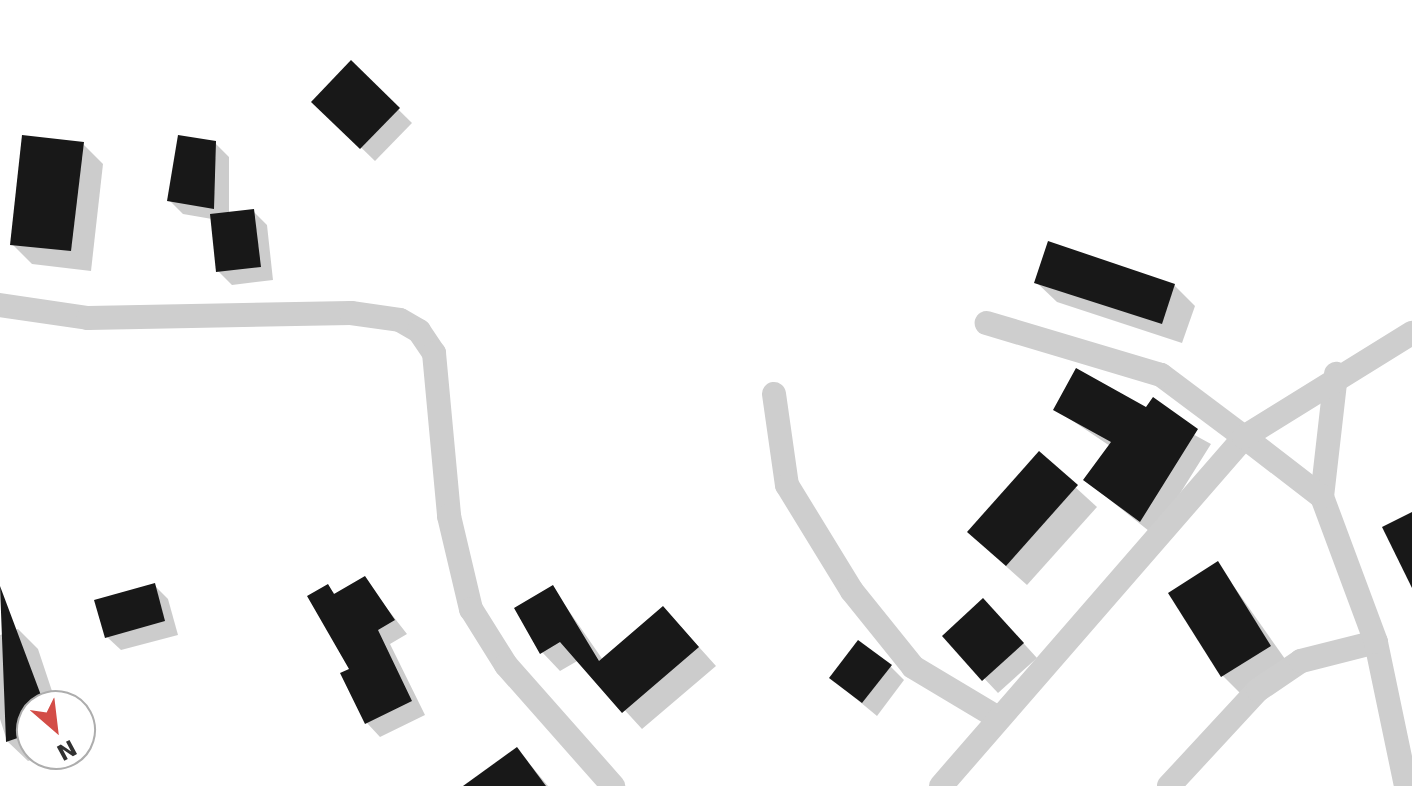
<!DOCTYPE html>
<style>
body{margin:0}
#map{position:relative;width:1412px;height:786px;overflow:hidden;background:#fff;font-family:"DejaVu Sans",sans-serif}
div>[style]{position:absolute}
.shadow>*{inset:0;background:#0003}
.building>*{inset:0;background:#181818}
.minor>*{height:24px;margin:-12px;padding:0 12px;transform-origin:12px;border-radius:12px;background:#cecece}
span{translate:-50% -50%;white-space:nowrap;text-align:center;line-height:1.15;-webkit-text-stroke:8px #fff;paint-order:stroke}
.north{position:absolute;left:16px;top:690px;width:80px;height:80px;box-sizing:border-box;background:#fff;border:2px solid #adadad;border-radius:50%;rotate:152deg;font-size:22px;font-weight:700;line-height:32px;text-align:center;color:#313131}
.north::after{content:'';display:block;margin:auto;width:28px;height:36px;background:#d34d47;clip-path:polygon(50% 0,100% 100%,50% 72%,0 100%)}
</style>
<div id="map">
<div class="shadow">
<div style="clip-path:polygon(351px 63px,412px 123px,375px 161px,314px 102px)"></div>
<div style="clip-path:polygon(215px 143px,229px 157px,229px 214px,253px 211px,267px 225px,273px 280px,232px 285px,218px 271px,212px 219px,183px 214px,169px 200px)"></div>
<div style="clip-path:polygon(83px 144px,103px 164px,91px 271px,32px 264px,12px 244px)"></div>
<div style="clip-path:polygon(1036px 282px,1174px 285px,1195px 306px,1182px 343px,1057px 302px)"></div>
<div style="clip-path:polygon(1055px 409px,1147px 409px,1211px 444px,1154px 535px,1085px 480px,1110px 446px)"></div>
<div style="clip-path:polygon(1039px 454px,1097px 507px,1027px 585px,990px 552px)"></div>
<div style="clip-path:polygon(1218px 564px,1290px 666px,1243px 696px,1223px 676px)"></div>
<div style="clip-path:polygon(364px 579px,407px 634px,390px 644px,425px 715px,380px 737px,367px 723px,328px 587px,336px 595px)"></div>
<div style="clip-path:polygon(154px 585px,168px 599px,178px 635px,121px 650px,107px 637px)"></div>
<div style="clip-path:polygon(553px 588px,603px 660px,681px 627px,716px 666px,642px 729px,579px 660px,560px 671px,542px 652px)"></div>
<div style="clip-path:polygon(997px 614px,1037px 658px,998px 693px,944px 636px)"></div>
<div style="clip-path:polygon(18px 629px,38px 649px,57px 706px,32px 706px,32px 754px,49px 754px,28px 761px,7px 741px,0 719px,0 635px)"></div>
<div style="clip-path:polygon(890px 666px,904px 680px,877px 716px,831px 678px)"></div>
<div style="clip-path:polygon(517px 749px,548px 786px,466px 786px)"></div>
</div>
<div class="building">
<div style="clip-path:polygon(351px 60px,400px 108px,360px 149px,311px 102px)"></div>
<div style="clip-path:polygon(22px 135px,84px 142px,71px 251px,10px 245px)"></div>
<div style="clip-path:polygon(178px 135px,216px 141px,214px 209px,167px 201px)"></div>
<div style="clip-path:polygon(254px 209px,261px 267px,216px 272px,210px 214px)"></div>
<div style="clip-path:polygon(1048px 241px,1175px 284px,1162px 324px,1034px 283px)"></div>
<div style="clip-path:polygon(1076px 368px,1146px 407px,1153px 397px,1198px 429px,1140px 522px,1083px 480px,1111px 442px,1053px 410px)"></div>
<div style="clip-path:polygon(1039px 451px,1078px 485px,1006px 566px,967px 532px)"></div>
<div style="clip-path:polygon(1412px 512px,1412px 588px,1382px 527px)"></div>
<div style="clip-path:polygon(1218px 561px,1271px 646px,1221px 677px,1168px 593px)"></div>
<div style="clip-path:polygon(365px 576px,395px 620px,378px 630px,412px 701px,365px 724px,340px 673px,349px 669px,307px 596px,328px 584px,334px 594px)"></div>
<div style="clip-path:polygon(155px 583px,165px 621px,105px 638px,94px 600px)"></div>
<div style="clip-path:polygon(553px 585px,599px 661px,663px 606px,699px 647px,622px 713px,560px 642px,540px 654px,514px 608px)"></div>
<div style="clip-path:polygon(0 586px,45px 706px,32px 706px,32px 733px,6px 742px)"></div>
<div style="clip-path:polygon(983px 598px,1024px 643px,982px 681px,942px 636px)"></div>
<div style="clip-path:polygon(858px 640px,892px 665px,862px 703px,829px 678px)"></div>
<div style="clip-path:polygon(517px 747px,546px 786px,463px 786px)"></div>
</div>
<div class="minor">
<div style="left:0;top:305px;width:89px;rotate:8.4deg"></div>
<div style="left:88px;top:318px;width:263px;rotate:-1.1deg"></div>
<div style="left:351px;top:313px;width:49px;rotate:8.1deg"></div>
<div style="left:400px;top:320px;width:22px;rotate:30deg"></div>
<div style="left:419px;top:331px;width:27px;rotate:56deg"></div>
<div style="left:434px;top:353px;width:164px;rotate:84.7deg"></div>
<div style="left:449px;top:516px;width:96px;rotate:76.7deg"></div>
<div style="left:471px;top:609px;width:66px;rotate:58deg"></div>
<div style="left:506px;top:665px;width:162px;rotate:48.5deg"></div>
<div style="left:774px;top:394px;width:92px;rotate:81.9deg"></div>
<div style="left:787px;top:485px;width:124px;rotate:58.5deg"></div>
<div style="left:852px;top:591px;width:97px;rotate:51.2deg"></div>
<div style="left:913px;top:667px;width:96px;rotate:30.9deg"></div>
<div style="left:1322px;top:497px;width:124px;rotate:-83.5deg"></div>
<div style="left:941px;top:786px;width:462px;rotate:-49deg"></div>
<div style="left:1244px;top:437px;width:104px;rotate:-143.2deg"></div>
<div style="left:1161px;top:375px;width:182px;rotate:-163.4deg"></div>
<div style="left:1169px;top:786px;width:131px;rotate:-47.2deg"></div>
<div style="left:1258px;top:690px;width:52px;rotate:-34deg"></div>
<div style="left:1301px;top:661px;width:77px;rotate:-14.2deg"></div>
<div style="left:1406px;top:786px;width:147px;rotate:-101.8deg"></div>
<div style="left:1376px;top:642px;width:155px;rotate:-110.4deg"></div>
<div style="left:1322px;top:497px;width:98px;rotate:-142.4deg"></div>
<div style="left:1244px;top:437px;width:198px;rotate:-31.8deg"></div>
</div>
<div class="north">N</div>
</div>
